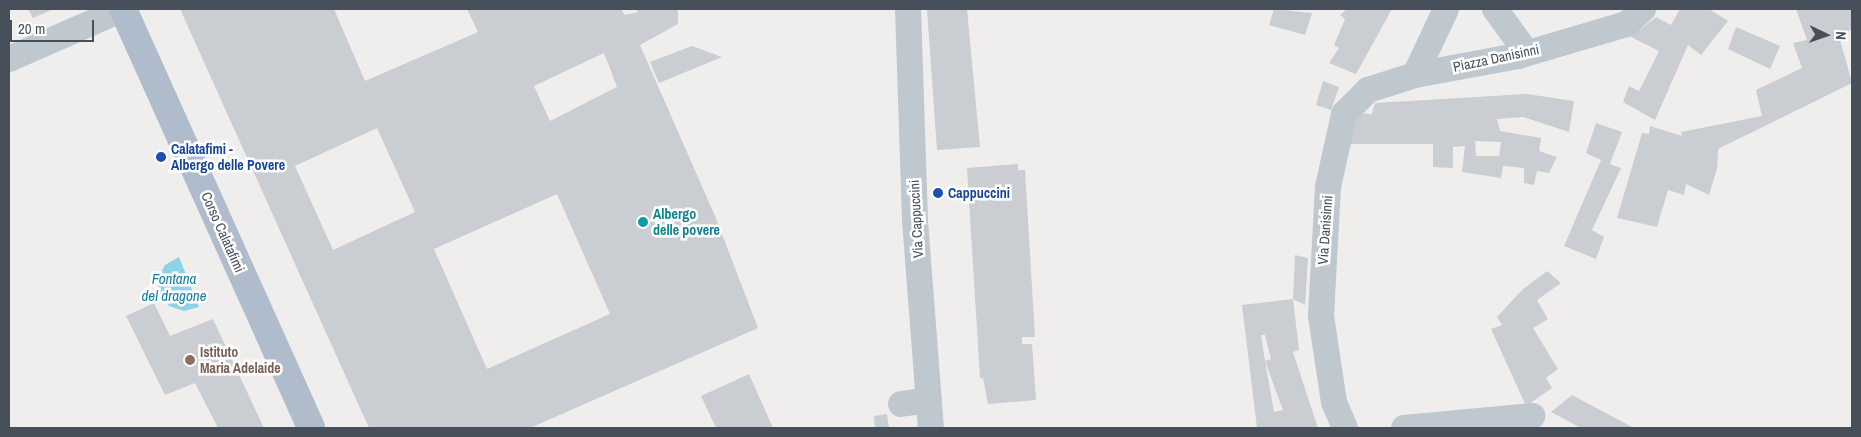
<!DOCTYPE html>
<style>
body{margin:0}
#map{position:relative;width:1861px;height:437px;overflow:hidden;background:#f0eeed;font-family:"Archivo Narrow",sans-serif}
div>[style]{position:absolute}
.water>*{inset:0;background:#8cd3e8}
.building>*{inset:0;background:#cacdd2}
.minor>*{height:26px;margin:-13px;padding:0 13px;transform-origin:13px;border-radius:13px;background:#bfc8cf}
.major>*{height:28px;margin:-14px;padding:0 14px;transform-origin:14px;border-radius:14px;background:#aebccc}
.dots>*{width:14px;height:14px;translate:-50% -50%;box-sizing:border-box;border:2px solid #fff;border-radius:50%}
span{translate:-50% -50%;white-space:nowrap;text-align:center;line-height:1.15;-webkit-text-stroke:5px #fff;paint-order:stroke}
.street-label{font-size:14px;color:#47505a}
.transit-label{font-size:14px;color:#164399;font-weight:700}
.left{translate:0 -50%;text-align:left}
.culture-label{font-size:14px;color:#0d838f;font-weight:700}
.education-label{font-size:14px;color:#785e54;font-weight:700}
.water-label{font-size:15px;color:#1280a2;font-style:italic}
.frame{position:absolute;inset:0;border:10px solid #47505a;pointer-events:none}
.north{position:absolute;left:1801px;top:10px;width:50px;height:50px;-webkit-text-stroke:4px #fff;paint-order:stroke;rotate:93deg;font-size:14px;font-weight:700;line-height:20px;text-align:center;color:#47505a}
.north::after{content:'';display:block;margin:auto;width:18px;height:22px;background:#47505a;clip-path:polygon(50% 0,100% 100%,50% 72%,0 100%)}
.scale{position:absolute;left:10px;top:20px;width:84px;height:22px;box-sizing:border-box;border:2px solid #47505a;border-top:0;padding-left:6px;font-size:15px;line-height:18px;white-space:nowrap;color:#47505a;-webkit-text-stroke:4px #fff;paint-order:stroke}
</style>
<div id="map">
<div class="water">
<div style="clip-path:polygon(179px 257px,199px 307px,184px 311px,169px 306px,159px 294px,158px 278px,165px 265px)"></div>
</div>
<div class="building">
<div style="clip-path:polygon(28px 9px,54px 9px,33px 18px)"></div>
<div style="clip-path:polygon(evenodd,180px 9px,334px 9px,365px 81px,478px 32px,467px 9px,621px 9px,625px 15px,638px 12px,636px 9px,678px 9px,678px 24px,640px 45px,715px 216px,758px 328px,530px 428px,369px 428px,180px 9px,604px 53px,617px 87px,550px 121px,534px 86px,604px 53px,180px 9px,377px 128px,415px 212px,333px 250px,295px 166px,377px 128px,180px 9px,557px 194px,610px 314px,487px 369px,434px 249px,557px 194px)"></div>
<div style="clip-path:polygon(927px 9px,967px 9px,980px 147px,937px 150px)"></div>
<div style="clip-path:polygon(1274px 9px,1312px 13px,1305px 35px,1269px 25px)"></div>
<div style="clip-path:polygon(1347px 9px,1392px 9px,1356px 74px,1329px 63px,1339px 48px,1334px 45px,1345px 19px,1340px 15px)"></div>
<div style="clip-path:polygon(1680px 9px,1709px 9px,1728px 21px,1701px 55px,1688px 45px,1655px 120px,1623px 102px,1629px 86px,1639px 91px,1659px 51px,1631px 37px,1656px 17px,1671px 25px)"></div>
<div style="clip-path:polygon(1796px 9px,1852px 9px,1852px 29px,1839px 36px,1852px 83px,1718px 149px,1717px 169px,1709px 195px,1686px 184px,1684px 195px,1668px 190px,1657px 227px,1617px 218px,1642px 133px,1649px 134px,1650px 126px,1682px 136px,1681px 132px,1762px 116px,1756px 90px,1802px 68px,1793px 43px,1807px 40px)"></div>
<div style="clip-path:polygon(1736px 27px,1780px 46px,1770px 69px,1728px 49px)"></div>
<div style="clip-path:polygon(692px 46px,722px 57px,659px 83px,650px 62px)"></div>
<div style="clip-path:polygon(1323px 81px,1339px 87px,1331px 110px,1316px 105px)"></div>
<div style="clip-path:polygon(evenodd,1527px 94px,1574px 101px,1569px 132px,1523px 117px,1497px 119px,1500px 131px,1541px 138px,1539px 151px,1557px 157px,1549px 173px,1537px 171px,1534px 185px,1524px 183px,1524px 168px,1503px 166px,1501px 178px,1462px 172px,1465px 146px,1453px 147px,1453px 168px,1433px 167px,1433px 144px,1350px 144px,1356px 113px,1372px 114px,1375px 103px,1527px 94px,1475px 141px,1501px 142px,1499px 156px,1476px 156px,1475px 141px)"></div>
<div style="clip-path:polygon(1596px 123px,1622px 132px,1610px 164px,1621px 168px,1592px 230px,1604px 237px,1596px 259px,1564px 246px,1601px 160px,1586px 153px)"></div>
<div style="clip-path:polygon(1018px 164px,1018px 170px,1025px 170px,1035px 337px,1022px 337px,1022px 344px,1032px 344px,1036px 400px,988px 404px,983px 378px,980px 378px,967px 168px)"></div>
<div style="clip-path:polygon(evenodd,1295px 255px,1308px 258px,1305px 305px,1293px 299px,1299px 350px,1293px 352px,1318px 428px,1257px 428px,1242px 305px,1293px 299px,1295px 255px,1261px 335px,1265px 335px,1271px 359px,1265px 361px,1261px 335px,1295px 255px,1265px 361px,1280px 402px,1283px 410px,1274px 412px,1265px 361px)"></div>
<div style="clip-path:polygon(1547px 271px,1561px 283px,1537px 300px,1548px 319px,1533px 328px,1558px 369px,1546px 378px,1552px 388px,1526px 406px,1491px 329px,1502px 325px,1497px 317px,1522px 290px)"></div>
<div style="clip-path:polygon(154px 303px,170px 336px,213px 319px,264px 428px,218px 428px,195px 383px,165px 395px,126px 316px)"></div>
<div style="clip-path:polygon(749px 374px,773px 428px,716px 428px,701px 396px)"></div>
<div style="clip-path:polygon(1572px 395px,1634px 428px,1581px 428px,1551px 412px)"></div>
<div style="clip-path:polygon(887px 414px,889px 428px,875px 428px,874px 416px)"></div>
</div>
<div class="minor">
<div style="left:908px;top:9px;width:212px;rotate:88.1deg"></div>
<div style="left:915px;top:221px;width:208px;rotate:85.6deg"></div>
<div style="left:1495px;top:9px;width:54px;rotate:54deg"></div>
<div style="left:9px;top:59px;width:124px;rotate:-23.7deg"></div>
<div style="left:1415px;top:75px;width:73px;rotate:-64.8deg"></div>
<div style="left:901px;top:404px;width:28px;rotate:-8deg"></div>
<div style="left:1345px;top:428px;width:28px;rotate:-113deg"></div>
<div style="left:1334px;top:402px;width:87px;rotate:-98.6deg"></div>
<div style="left:1321px;top:316px;width:129px;rotate:-86.9deg"></div>
<div style="left:1328px;top:187px;width:75px;rotate:-77.6deg"></div>
<div style="left:1344px;top:114px;width:34px;rotate:-45deg"></div>
<div style="left:1368px;top:90px;width:49px;rotate:-17.7deg"></div>
<div style="left:1415px;top:75px;width:105px;rotate:-10.5deg"></div>
<div style="left:1518px;top:56px;width:114px;rotate:-16.4deg"></div>
<div style="left:1627px;top:24px;width:22px;rotate:-43deg"></div>
<div style="left:1404px;top:428px;width:129px;rotate:-5.4deg"></div>
</div>
<div class="major">
<div style="left:123px;top:9px;width:459px;rotate:65.8deg"></div>
</div>
<div class="dots">
<div style="left:161px;top:157px;background:#1a4fb4"></div>
<div style="left:938px;top:193px;background:#1a4fb4"></div>
<div style="left:643px;top:222px;background:#0f9aa8"></div>
<div style="left:190px;top:360px;background:#8d6e63"></div>
</div>
<div class="street-label">
<span style="left:1496px;top:58px;rotate:-12deg">Piazza Danisinni</span>
<span style="left:916px;top:219px;rotate:-93deg">Via Cappuccini</span>
<span style="left:1325px;top:230px;rotate:-86deg">Via Danisinni</span>
<span style="left:223px;top:232px;rotate:66deg">Corso Calatafimi</span>
</div>
<div class="transit-label">
<span class="left" style="left:171px;top:157px">Calatafimi -<br>Albergo delle Povere</span>
<span class="left" style="left:948px;top:193px">Cappuccini</span>
</div>
<div class="culture-label">
<span class="left" style="left:653px;top:222px">Albergo<br>delle povere</span>
</div>
<div class="education-label">
<span class="left" style="left:200px;top:360px">Istituto<br>Maria Adelaide</span>
</div>
<div class="water-label">
<span style="left:174px;top:287px">Fontana<br>del dragone</span>
</div>
<div class="frame"></div>
<div class="north">N</div>
<div class="scale">20 m</div>
</div>
